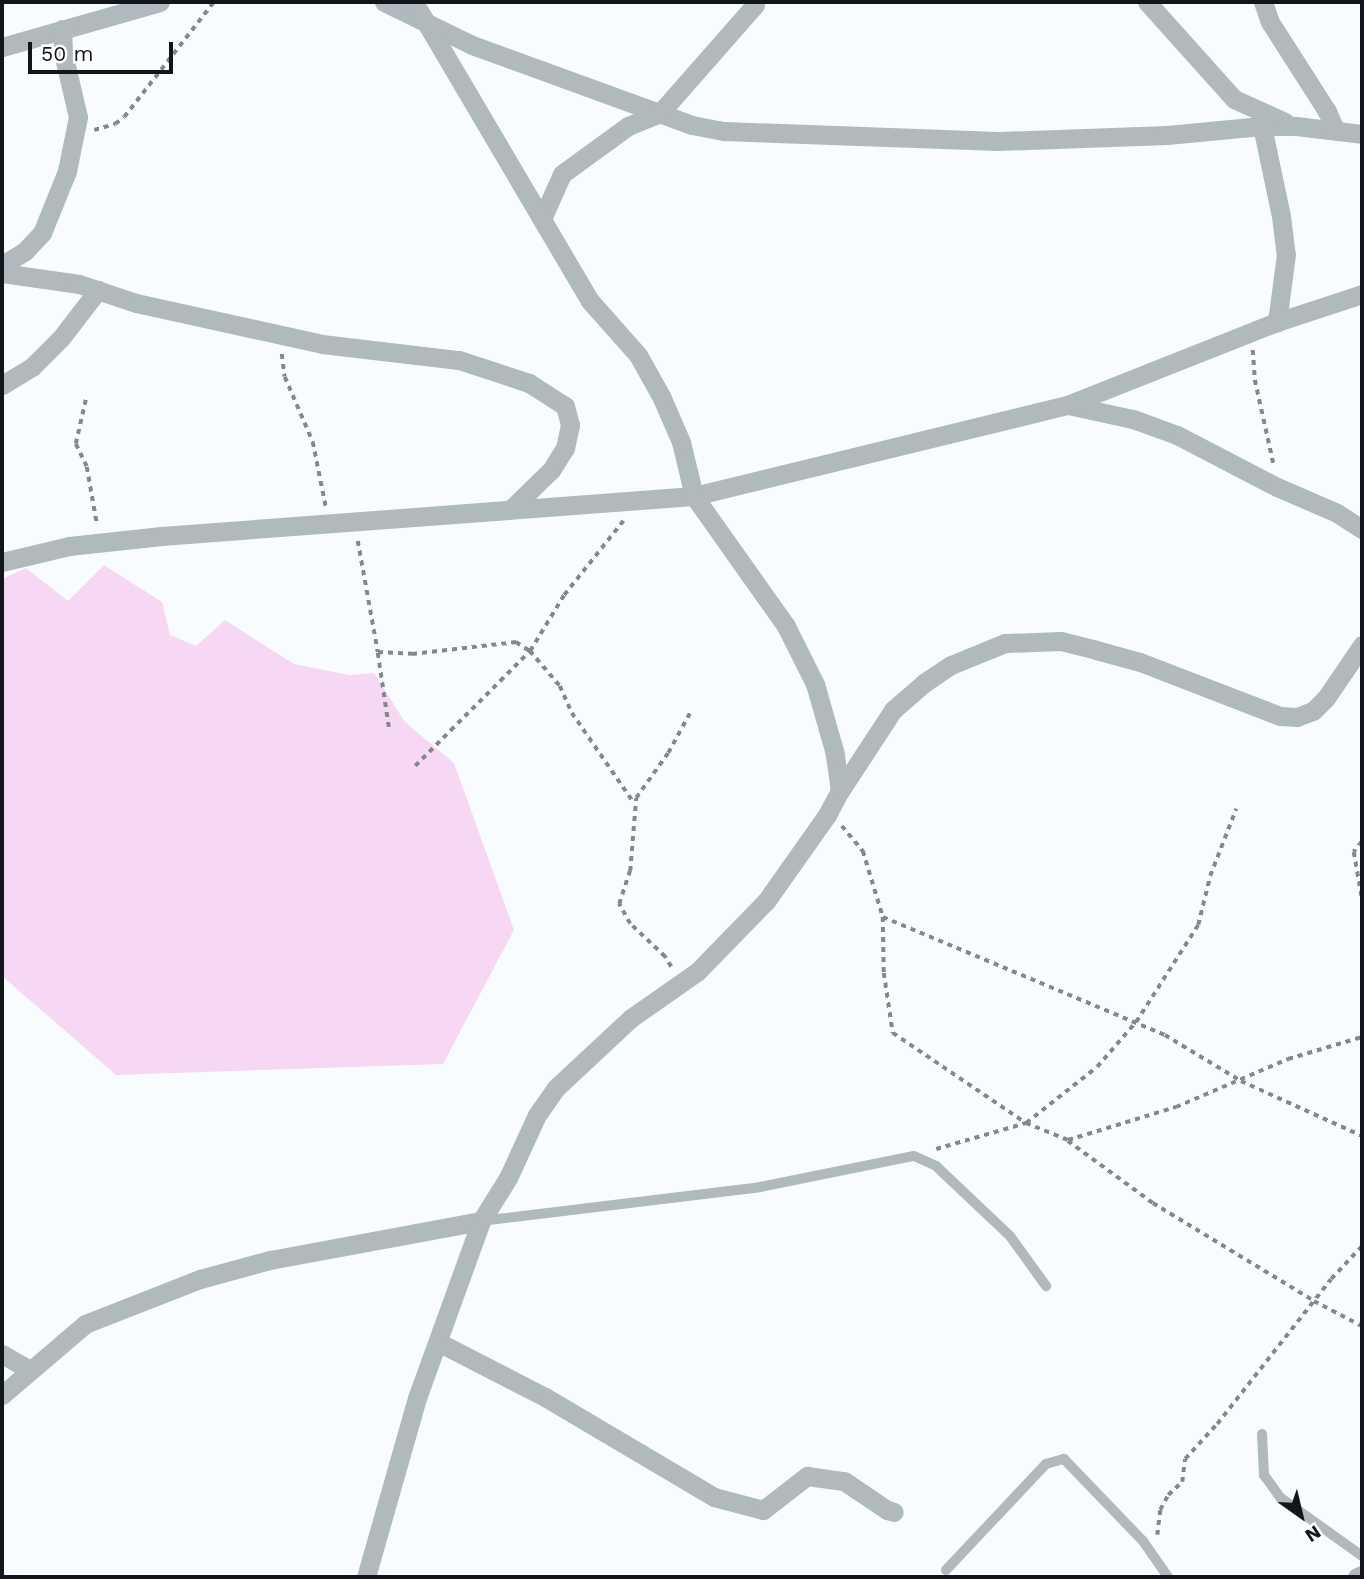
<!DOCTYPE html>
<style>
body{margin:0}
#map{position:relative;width:1364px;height:1579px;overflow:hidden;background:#f9fcff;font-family:"Work Sans",sans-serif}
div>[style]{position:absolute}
.green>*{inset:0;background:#f6d8f5}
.path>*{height:3.5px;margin-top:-1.75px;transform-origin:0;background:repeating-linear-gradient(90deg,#84888c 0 5px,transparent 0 10px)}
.lane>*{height:10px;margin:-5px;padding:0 5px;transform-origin:5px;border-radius:5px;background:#b0babd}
.street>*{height:19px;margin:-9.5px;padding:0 9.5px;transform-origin:9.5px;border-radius:9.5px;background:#b0babd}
span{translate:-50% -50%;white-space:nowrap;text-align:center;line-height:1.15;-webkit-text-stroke:7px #fff;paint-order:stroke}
.frame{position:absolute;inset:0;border:4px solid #12161c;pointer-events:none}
.north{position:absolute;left:1266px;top:1481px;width:70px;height:70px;-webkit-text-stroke:5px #fff;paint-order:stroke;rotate:146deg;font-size:19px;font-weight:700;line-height:28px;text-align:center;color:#12161c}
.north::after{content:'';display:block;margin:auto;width:24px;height:32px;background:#12161c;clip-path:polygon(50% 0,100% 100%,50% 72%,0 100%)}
.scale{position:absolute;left:28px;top:42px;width:145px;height:32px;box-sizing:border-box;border:4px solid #12161c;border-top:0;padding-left:9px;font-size:21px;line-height:24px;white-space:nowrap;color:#12161c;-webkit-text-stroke:5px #fff;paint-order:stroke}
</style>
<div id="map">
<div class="green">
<div style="clip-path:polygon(104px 565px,162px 602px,170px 635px,196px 646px,225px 620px,294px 664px,349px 675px,374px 673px,405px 722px,454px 763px,514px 930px,443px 1064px,116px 1075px,2px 976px,2px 579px,26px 568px,68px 601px)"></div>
</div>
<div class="path">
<div style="left:94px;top:130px;width:22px;rotate:-16deg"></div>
<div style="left:115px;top:124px;width:11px;rotate:-38deg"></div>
<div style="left:124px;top:117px;width:146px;rotate:-52deg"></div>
<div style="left:1253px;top:350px;width:30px;rotate:86deg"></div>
<div style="left:1255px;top:380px;width:88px;rotate:77.5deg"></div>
<div style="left:282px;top:354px;width:23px;rotate:83deg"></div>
<div style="left:285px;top:377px;width:71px;rotate:66.7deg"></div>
<div style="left:313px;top:442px;width:66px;rotate:78.7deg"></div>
<div style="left:86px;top:400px;width:45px;rotate:102.8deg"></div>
<div style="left:76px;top:444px;width:25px;rotate:64deg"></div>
<div style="left:87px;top:467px;width:58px;rotate:80deg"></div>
<div style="left:358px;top:541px;width:113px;rotate:79.8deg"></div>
<div style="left:378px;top:652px;width:34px;rotate:3deg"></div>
<div style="left:412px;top:654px;width:105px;rotate:-6.6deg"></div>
<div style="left:516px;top:642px;width:17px;rotate:33deg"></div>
<div style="left:530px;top:651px;width:46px;rotate:49.4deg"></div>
<div style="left:560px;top:686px;width:30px;rotate:66deg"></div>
<div style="left:572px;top:713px;width:109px;rotate:55.4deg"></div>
<div style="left:378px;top:653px;width:75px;rotate:81.5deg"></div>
<div style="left:415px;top:766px;width:163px;rotate:-45deg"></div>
<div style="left:530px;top:651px;width:66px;rotate:-58.7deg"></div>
<div style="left:564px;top:595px;width:95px;rotate:-51.4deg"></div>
<div style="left:842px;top:826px;width:33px;rotate:50deg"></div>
<div style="left:863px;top:851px;width:69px;rotate:73.1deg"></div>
<div style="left:883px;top:917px;width:56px;rotate:89deg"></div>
<div style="left:884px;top:973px;width:61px;rotate:81.5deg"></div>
<div style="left:893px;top:1033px;width:161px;rotate:34.1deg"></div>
<div style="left:1026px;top:1123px;width:45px;rotate:22deg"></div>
<div style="left:1068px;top:1140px;width:113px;rotate:-17deg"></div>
<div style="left:1176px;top:1107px;width:122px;rotate:-23.2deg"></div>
<div style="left:1288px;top:1059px;width:77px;rotate:-16.6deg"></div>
<div style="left:1362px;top:842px;width:13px;rotate:129deg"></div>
<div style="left:1354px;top:852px;width:47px;rotate:80.1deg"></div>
<div style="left:883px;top:917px;width:306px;rotate:22.7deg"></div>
<div style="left:1165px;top:1035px;width:89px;rotate:31.2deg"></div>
<div style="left:1241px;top:1081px;width:133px;rotate:24.4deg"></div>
<div style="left:671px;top:967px;width:12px;rotate:-121deg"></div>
<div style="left:665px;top:957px;width:48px;rotate:-136.7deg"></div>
<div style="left:630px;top:924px;width:23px;rotate:-119deg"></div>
<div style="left:619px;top:904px;width:35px;rotate:-72deg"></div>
<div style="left:630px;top:871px;width:73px;rotate:-85.3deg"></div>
<div style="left:636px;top:798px;width:55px;rotate:-54.6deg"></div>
<div style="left:668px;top:753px;width:48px;rotate:-61.3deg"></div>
<div style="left:1068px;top:1141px;width:105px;rotate:36.1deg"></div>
<div style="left:1153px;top:1203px;width:188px;rotate:31.3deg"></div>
<div style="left:1314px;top:1301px;width:54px;rotate:27.5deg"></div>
<div style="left:936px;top:1149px;width:94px;rotate:-16.1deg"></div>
<div style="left:1026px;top:1123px;width:90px;rotate:-38.3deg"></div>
<div style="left:1097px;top:1067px;width:60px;rotate:-49.1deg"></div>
<div style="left:1136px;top:1022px;width:115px;rotate:-57.4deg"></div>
<div style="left:1198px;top:925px;width:50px;rotate:-76.2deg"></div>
<div style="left:1210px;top:876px;width:72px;rotate:-68.8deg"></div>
<div style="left:1157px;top:1535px;width:25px;rotate:-83deg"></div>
<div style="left:1160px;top:1510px;width:17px;rotate:-62deg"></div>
<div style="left:1168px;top:1495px;width:19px;rotate:-43deg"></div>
<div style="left:1182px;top:1482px;width:23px;rotate:-83deg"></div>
<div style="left:1185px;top:1459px;width:47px;rotate:-47.6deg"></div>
<div style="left:1217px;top:1424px;width:184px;rotate:-51.8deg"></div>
<div style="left:1331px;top:1279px;width:45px;rotate:-46.8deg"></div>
</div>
<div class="lane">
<div style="left:481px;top:1221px;width:281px;rotate:-6.9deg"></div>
<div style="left:760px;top:1187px;width:157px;rotate:-11.4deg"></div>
<div style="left:914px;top:1156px;width:24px;rotate:24deg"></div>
<div style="left:936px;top:1166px;width:102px;rotate:43.4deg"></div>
<div style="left:1010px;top:1236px;width:62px;rotate:54.2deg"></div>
<div style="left:1262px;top:1434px;width:41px;rotate:87.2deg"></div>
<div style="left:1264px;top:1475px;width:29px;rotate:54deg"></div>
<div style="left:1281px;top:1498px;width:100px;rotate:35.6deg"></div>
<div style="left:946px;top:1570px;width:146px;rotate:-46.7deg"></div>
<div style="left:1046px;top:1464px;width:19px;rotate:-16deg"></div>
<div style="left:1064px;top:1459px;width:114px;rotate:46.1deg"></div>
<div style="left:1143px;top:1541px;width:44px;rotate:55.2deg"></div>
</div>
<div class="street">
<div style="left:384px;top:2px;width:98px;rotate:26deg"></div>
<div style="left:472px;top:45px;width:234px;rotate:20deg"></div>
<div style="left:692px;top:125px;width:33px;rotate:11deg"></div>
<div style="left:724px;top:131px;width:274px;rotate:2.1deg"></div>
<div style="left:998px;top:141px;width:169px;rotate:-2deg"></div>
<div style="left:1167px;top:135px;width:95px;rotate:-5.4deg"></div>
<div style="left:1262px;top:126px;width:34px"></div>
<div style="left:1296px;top:126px;width:66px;rotate:6.9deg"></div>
<div style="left:1147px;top:2px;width:130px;rotate:48.1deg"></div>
<div style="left:1234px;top:99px;width:56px;rotate:24.3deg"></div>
<div style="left:1263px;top:2px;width:21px;rotate:71deg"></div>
<div style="left:1270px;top:22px;width:106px;rotate:57.4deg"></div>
<div style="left:1327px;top:111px;width:21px;rotate:67deg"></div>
<div style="left:2px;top:47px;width:164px;rotate:-15.9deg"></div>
<div style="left:1262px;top:126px;width:92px;rotate:78.1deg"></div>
<div style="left:1281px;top:216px;width:38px;rotate:83deg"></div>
<div style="left:1286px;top:254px;width:69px;rotate:97.5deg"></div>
<div style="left:542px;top:219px;width:49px;rotate:-66deg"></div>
<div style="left:562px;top:174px;width:82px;rotate:-36deg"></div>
<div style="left:628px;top:126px;width:35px;rotate:-22deg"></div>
<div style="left:660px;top:113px;width:144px;rotate:-48.7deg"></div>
<div style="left:2px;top:265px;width:27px;rotate:-31deg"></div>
<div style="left:25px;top:251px;width:25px;rotate:-47deg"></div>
<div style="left:42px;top:233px;width:67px;rotate:-68deg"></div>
<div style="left:67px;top:171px;width:55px;rotate:-78.5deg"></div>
<div style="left:78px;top:117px;width:66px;rotate:-103.2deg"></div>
<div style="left:63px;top:53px;width:24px;rotate:-92deg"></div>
<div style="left:2px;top:273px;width:78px;rotate:8.1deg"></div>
<div style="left:79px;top:284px;width:60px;rotate:18.4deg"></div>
<div style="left:136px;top:303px;width:190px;rotate:12.4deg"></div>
<div style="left:322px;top:344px;width:138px;rotate:6.7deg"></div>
<div style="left:459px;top:360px;width:74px;rotate:18.2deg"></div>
<div style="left:529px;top:383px;width:43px;rotate:32.6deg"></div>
<div style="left:565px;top:406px;width:20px;rotate:75deg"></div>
<div style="left:570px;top:425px;width:24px;rotate:102deg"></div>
<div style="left:565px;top:448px;width:26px;rotate:122deg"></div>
<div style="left:551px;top:470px;width:57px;rotate:135.7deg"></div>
<div style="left:2px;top:385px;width:35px;rotate:-31deg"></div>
<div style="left:32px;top:367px;width:41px;rotate:-45deg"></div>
<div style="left:61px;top:338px;width:61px;rotate:-52.4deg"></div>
<div style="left:1068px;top:405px;width:66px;rotate:12.2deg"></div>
<div style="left:1133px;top:419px;width:47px;rotate:20deg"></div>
<div style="left:1177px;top:435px;width:113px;rotate:27.5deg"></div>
<div style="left:1277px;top:487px;width:65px;rotate:23.4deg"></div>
<div style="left:1337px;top:513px;width:30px;rotate:33deg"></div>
<div style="left:2px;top:562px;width:69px;rotate:-13.4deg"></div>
<div style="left:69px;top:546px;width:93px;rotate:-6.2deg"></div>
<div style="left:161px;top:536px;width:534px;rotate:-4.29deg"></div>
<div style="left:694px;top:496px;width:384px;rotate:-13.7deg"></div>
<div style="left:1067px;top:405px;width:226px;rotate:-21.6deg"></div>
<div style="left:1277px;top:322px;width:89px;rotate:-18.2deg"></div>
<div style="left:840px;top:791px;width:97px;rotate:-56.8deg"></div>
<div style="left:893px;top:710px;width:41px;rotate:-41.1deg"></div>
<div style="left:924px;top:683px;width:32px;rotate:-34deg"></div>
<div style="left:951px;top:665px;width:58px;rotate:-22.2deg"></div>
<div style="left:1005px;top:643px;width:56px;rotate:-2deg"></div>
<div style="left:1061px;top:641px;width:36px;rotate:14deg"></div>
<div style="left:1096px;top:650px;width:46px;rotate:15.3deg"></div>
<div style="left:1140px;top:662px;width:150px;rotate:21.1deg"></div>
<div style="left:1280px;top:716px;width:17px;rotate:3deg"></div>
<div style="left:1297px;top:717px;width:17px;rotate:-21deg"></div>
<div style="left:1313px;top:711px;width:18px;rotate:-45deg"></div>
<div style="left:1326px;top:698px;width:64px;rotate:-55.8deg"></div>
<div style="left:438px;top:1342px;width:120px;rotate:27.2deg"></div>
<div style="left:545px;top:1397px;width:196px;rotate:30.6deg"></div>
<div style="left:714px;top:1497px;width:51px;rotate:14.9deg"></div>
<div style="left:763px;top:1510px;width:56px;rotate:-37.7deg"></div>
<div style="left:807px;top:1476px;width:37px;rotate:8deg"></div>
<div style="left:844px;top:1481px;width:52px;rotate:34deg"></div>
<div style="left:887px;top:1510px;width:7px;rotate:16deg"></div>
<div style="left:2px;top:1354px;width:32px;rotate:30deg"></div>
<div style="left:2px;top:1395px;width:109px;rotate:-40.5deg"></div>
<div style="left:85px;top:1324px;width:123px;rotate:-21.4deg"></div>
<div style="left:200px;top:1279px;width:73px;rotate:-15.2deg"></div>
<div style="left:270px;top:1260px;width:215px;rotate:-10.5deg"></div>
<div style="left:366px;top:1577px;width:186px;rotate:-74.1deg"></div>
<div style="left:417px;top:1398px;width:188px;rotate:-70.1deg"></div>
<div style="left:481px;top:1221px;width:51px;rotate:-57.9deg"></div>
<div style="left:508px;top:1178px;width:69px;rotate:-65.3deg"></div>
<div style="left:537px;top:1115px;width:33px;rotate:-55deg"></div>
<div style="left:556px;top:1088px;width:42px;rotate:-43.1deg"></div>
<div style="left:587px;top:1059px;width:60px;rotate:-43deg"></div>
<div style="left:631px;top:1018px;width:82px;rotate:-35deg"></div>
<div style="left:698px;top:971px;width:99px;rotate:-45.8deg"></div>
<div style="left:767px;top:900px;width:104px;rotate:-54.8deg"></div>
<div style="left:827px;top:815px;width:27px;rotate:-62deg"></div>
<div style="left:840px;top:791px;width:37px;rotate:-98deg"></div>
<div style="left:835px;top:754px;width:73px;rotate:-105.9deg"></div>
<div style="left:815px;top:684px;width:65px;rotate:-116.6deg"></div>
<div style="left:786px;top:626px;width:159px;rotate:-125.3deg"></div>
<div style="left:694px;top:496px;width:56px;rotate:-103.5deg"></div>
<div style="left:681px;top:442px;width:48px;rotate:-113.4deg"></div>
<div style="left:662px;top:398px;width:49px;rotate:-119.2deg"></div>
<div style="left:638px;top:355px;width:72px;rotate:-131.6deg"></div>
<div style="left:590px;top:301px;width:347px;rotate:-120.5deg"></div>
<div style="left:1357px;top:1577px;width:5px;rotate:-22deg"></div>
</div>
<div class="frame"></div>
<div class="north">N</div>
<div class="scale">50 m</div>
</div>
